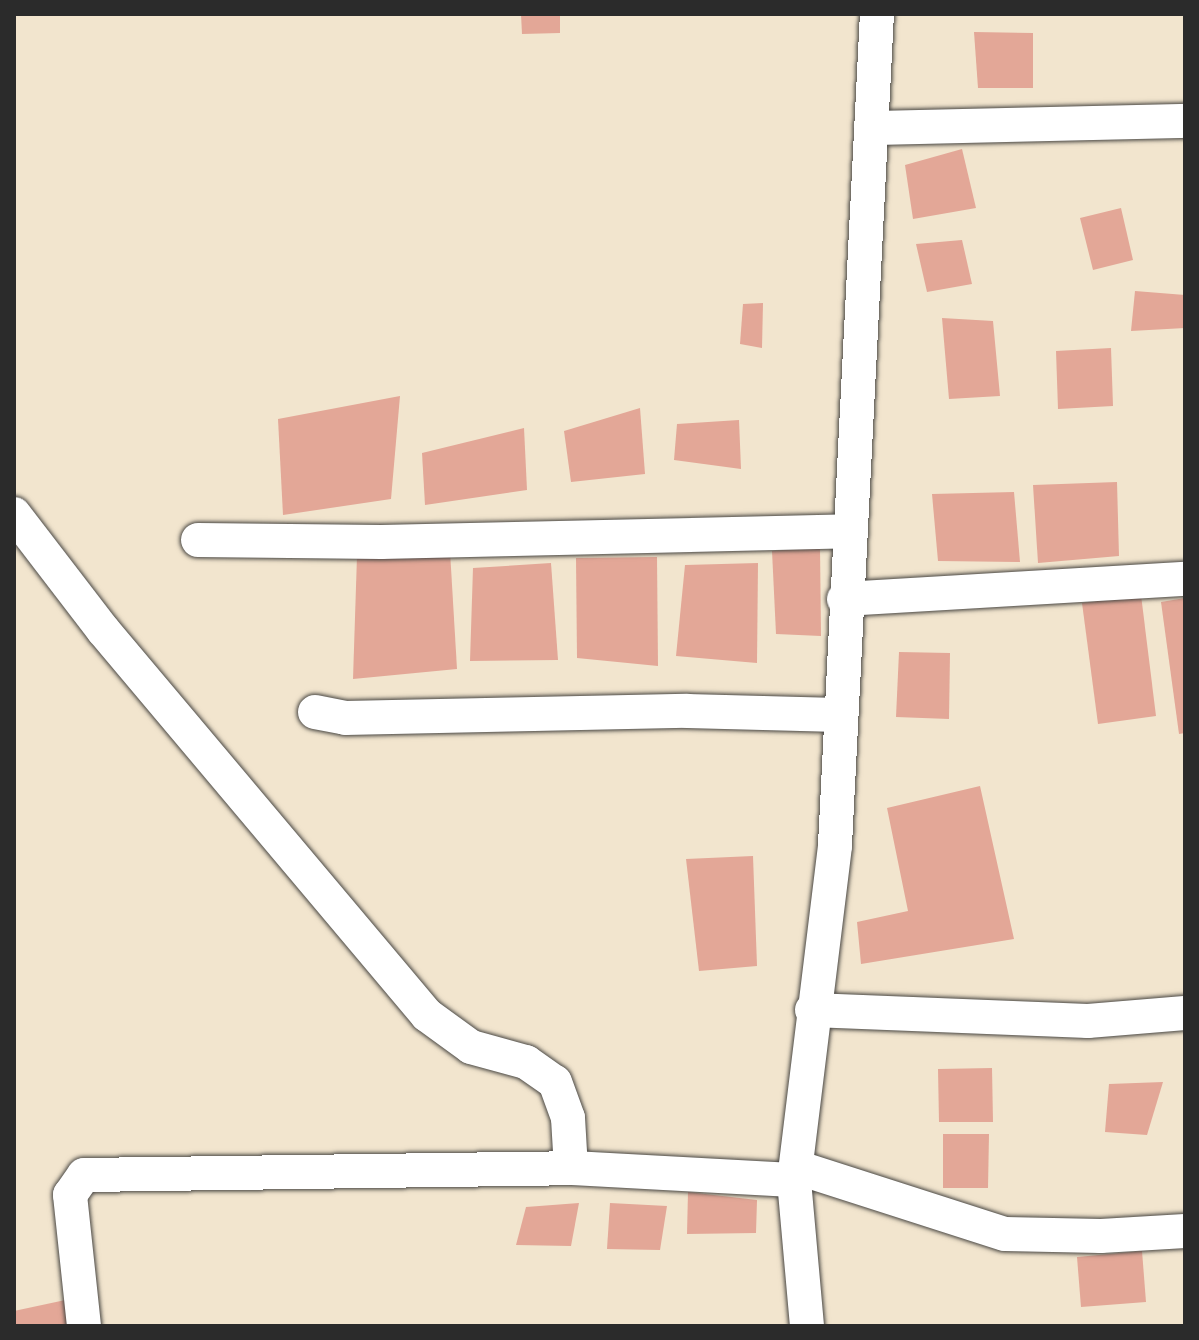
<!DOCTYPE html>
<style>
body{margin:0}
#map{position:relative;width:1199px;height:1340px;overflow:hidden;background:#f2e5ce;font-family:"Patrick Hand",sans-serif}
div>[style]{position:absolute}
.building>*{inset:0;background:#e3a797}
.roads{filter:drop-shadow(0 0 2px #494743) drop-shadow(0 0 2px #494743)}
.minor>*{height:34px;margin:-17px;padding:0 17px;transform-origin:17px;border-radius:17px;background:#fff}
span{translate:-50% -50%;white-space:nowrap;text-align:center;line-height:1.15;-webkit-text-stroke:8px #f6f6f2;paint-order:stroke}
.frame{position:absolute;inset:0;border:16px solid #2b2b2b;pointer-events:none}
</style>
<div id="map">
<div class="building">
<div style="clip-path:polygon(521px 14px,560px 14px,560px 33px,522px 34px)"></div>
<div style="clip-path:polygon(974px 32px,1033px 33px,1033px 88px,978px 88px)"></div>
<div style="clip-path:polygon(962px 149px,976px 208px,913px 219px,905px 165px)"></div>
<div style="clip-path:polygon(1121px 208px,1133px 260px,1093px 270px,1080px 218px)"></div>
<div style="clip-path:polygon(962px 240px,972px 284px,927px 292px,916px 244px)"></div>
<div style="clip-path:polygon(1135px 291px,1185px 295px,1185px 328px,1131px 331px)"></div>
<div style="clip-path:polygon(763px 303px,762px 348px,740px 344px,743px 304px)"></div>
<div style="clip-path:polygon(942px 318px,993px 321px,1000px 396px,949px 399px)"></div>
<div style="clip-path:polygon(1111px 348px,1113px 406px,1058px 409px,1056px 351px)"></div>
<div style="clip-path:polygon(400px 396px,391px 499px,283px 515px,278px 419px)"></div>
<div style="clip-path:polygon(640px 408px,645px 474px,571px 482px,564px 431px)"></div>
<div style="clip-path:polygon(739px 420px,741px 469px,674px 460px,677px 424px)"></div>
<div style="clip-path:polygon(524px 428px,527px 490px,425px 505px,422px 453px)"></div>
<div style="clip-path:polygon(1117px 482px,1119px 556px,1038px 563px,1033px 485px)"></div>
<div style="clip-path:polygon(1014px 492px,1020px 562px,938px 561px,932px 494px)"></div>
<div style="clip-path:polygon(820px 547px,821px 636px,776px 634px,772px 551px)"></div>
<div style="clip-path:polygon(450px 551px,457px 669px,353px 679px,357px 556px)"></div>
<div style="clip-path:polygon(657px 557px,658px 666px,577px 658px,576px 558px)"></div>
<div style="clip-path:polygon(551px 563px,558px 660px,470px 661px,473px 568px)"></div>
<div style="clip-path:polygon(758px 563px,757px 663px,676px 656px,685px 565px)"></div>
<div style="clip-path:polygon(1141px 595px,1156px 716px,1098px 724px,1082px 603px)"></div>
<div style="clip-path:polygon(1185px 598px,1185px 733px,1179px 734px,1161px 602px)"></div>
<div style="clip-path:polygon(899px 652px,950px 653px,949px 719px,896px 717px)"></div>
<div style="clip-path:polygon(980px 786px,1014px 939px,861px 964px,857px 922px,908px 911px,887px 808px)"></div>
<div style="clip-path:polygon(753px 856px,757px 966px,699px 971px,686px 859px)"></div>
<div style="clip-path:polygon(992px 1068px,993px 1122px,939px 1122px,938px 1069px)"></div>
<div style="clip-path:polygon(1163px 1082px,1147px 1135px,1105px 1132px,1109px 1084px)"></div>
<div style="clip-path:polygon(943px 1134px,989px 1134px,988px 1188px,943px 1188px)"></div>
<div style="clip-path:polygon(688px 1192px,757px 1200px,756px 1233px,687px 1234px)"></div>
<div style="clip-path:polygon(579px 1203px,571px 1246px,516px 1245px,526px 1207px)"></div>
<div style="clip-path:polygon(610px 1203px,667px 1206px,660px 1250px,607px 1249px)"></div>
<div style="clip-path:polygon(1142px 1251px,1146px 1302px,1081px 1307px,1077px 1257px)"></div>
<div style="clip-path:polygon(70px 1299px,74px 1326px,14px 1326px,14px 1311px)"></div>
</div>
<div class="roads">
<div class="minor">
<div style="left:871px;top:128px;width:314px;rotate:-1.3deg"></div>
<div style="left:14px;top:514px;width:146px;rotate:52.5deg"></div>
<div style="left:103px;top:630px;width:503px;rotate:49.92deg"></div>
<div style="left:427px;top:1015px;width:54px;rotate:36deg"></div>
<div style="left:471px;top:1047px;width:57px;rotate:15.3deg"></div>
<div style="left:526px;top:1062px;width:35px;rotate:35deg"></div>
<div style="left:555px;top:1082px;width:38px;rotate:70deg"></div>
<div style="left:568px;top:1118px;width:50px;rotate:86.6deg"></div>
<div style="left:571px;top:1168px;width:223px;rotate:3.1deg"></div>
<div style="left:198px;top:540px;width:183px;rotate:0.6deg"></div>
<div style="left:381px;top:542px;width:469px;rotate:-1.3deg"></div>
<div style="left:844px;top:599px;width:342px;rotate:-3.4deg"></div>
<div style="left:315px;top:712px;width:31px;rotate:11deg"></div>
<div style="left:345px;top:718px;width:342px;rotate:-1.2deg"></div>
<div style="left:687px;top:711px;width:152px;rotate:1.5deg"></div>
<div style="left:812px;top:1010px;width:276px;rotate:2.3deg"></div>
<div style="left:1088px;top:1021px;width:97px;rotate:-4.7deg"></div>
<div style="left:796px;top:1167px;width:219px;rotate:17.8deg"></div>
<div style="left:1005px;top:1234px;width:96px;rotate:1.2deg"></div>
<div style="left:1101px;top:1236px;width:84px;rotate:-3.4deg"></div>
<div style="left:84px;top:1326px;width:132px;rotate:-96.1deg"></div>
<div style="left:70px;top:1195px;width:24px;rotate:-55deg"></div>
<div style="left:84px;top:1175px;width:487px;rotate:-0.8deg"></div>
<div style="left:807px;top:1326px;width:147px;rotate:-95.1deg"></div>
<div style="left:794px;top:1180px;width:337px;rotate:-83deg"></div>
<div style="left:835px;top:845px;width:832px;rotate:-87.11deg"></div>
</div>
</div>
<div class="frame"></div>
</div>
